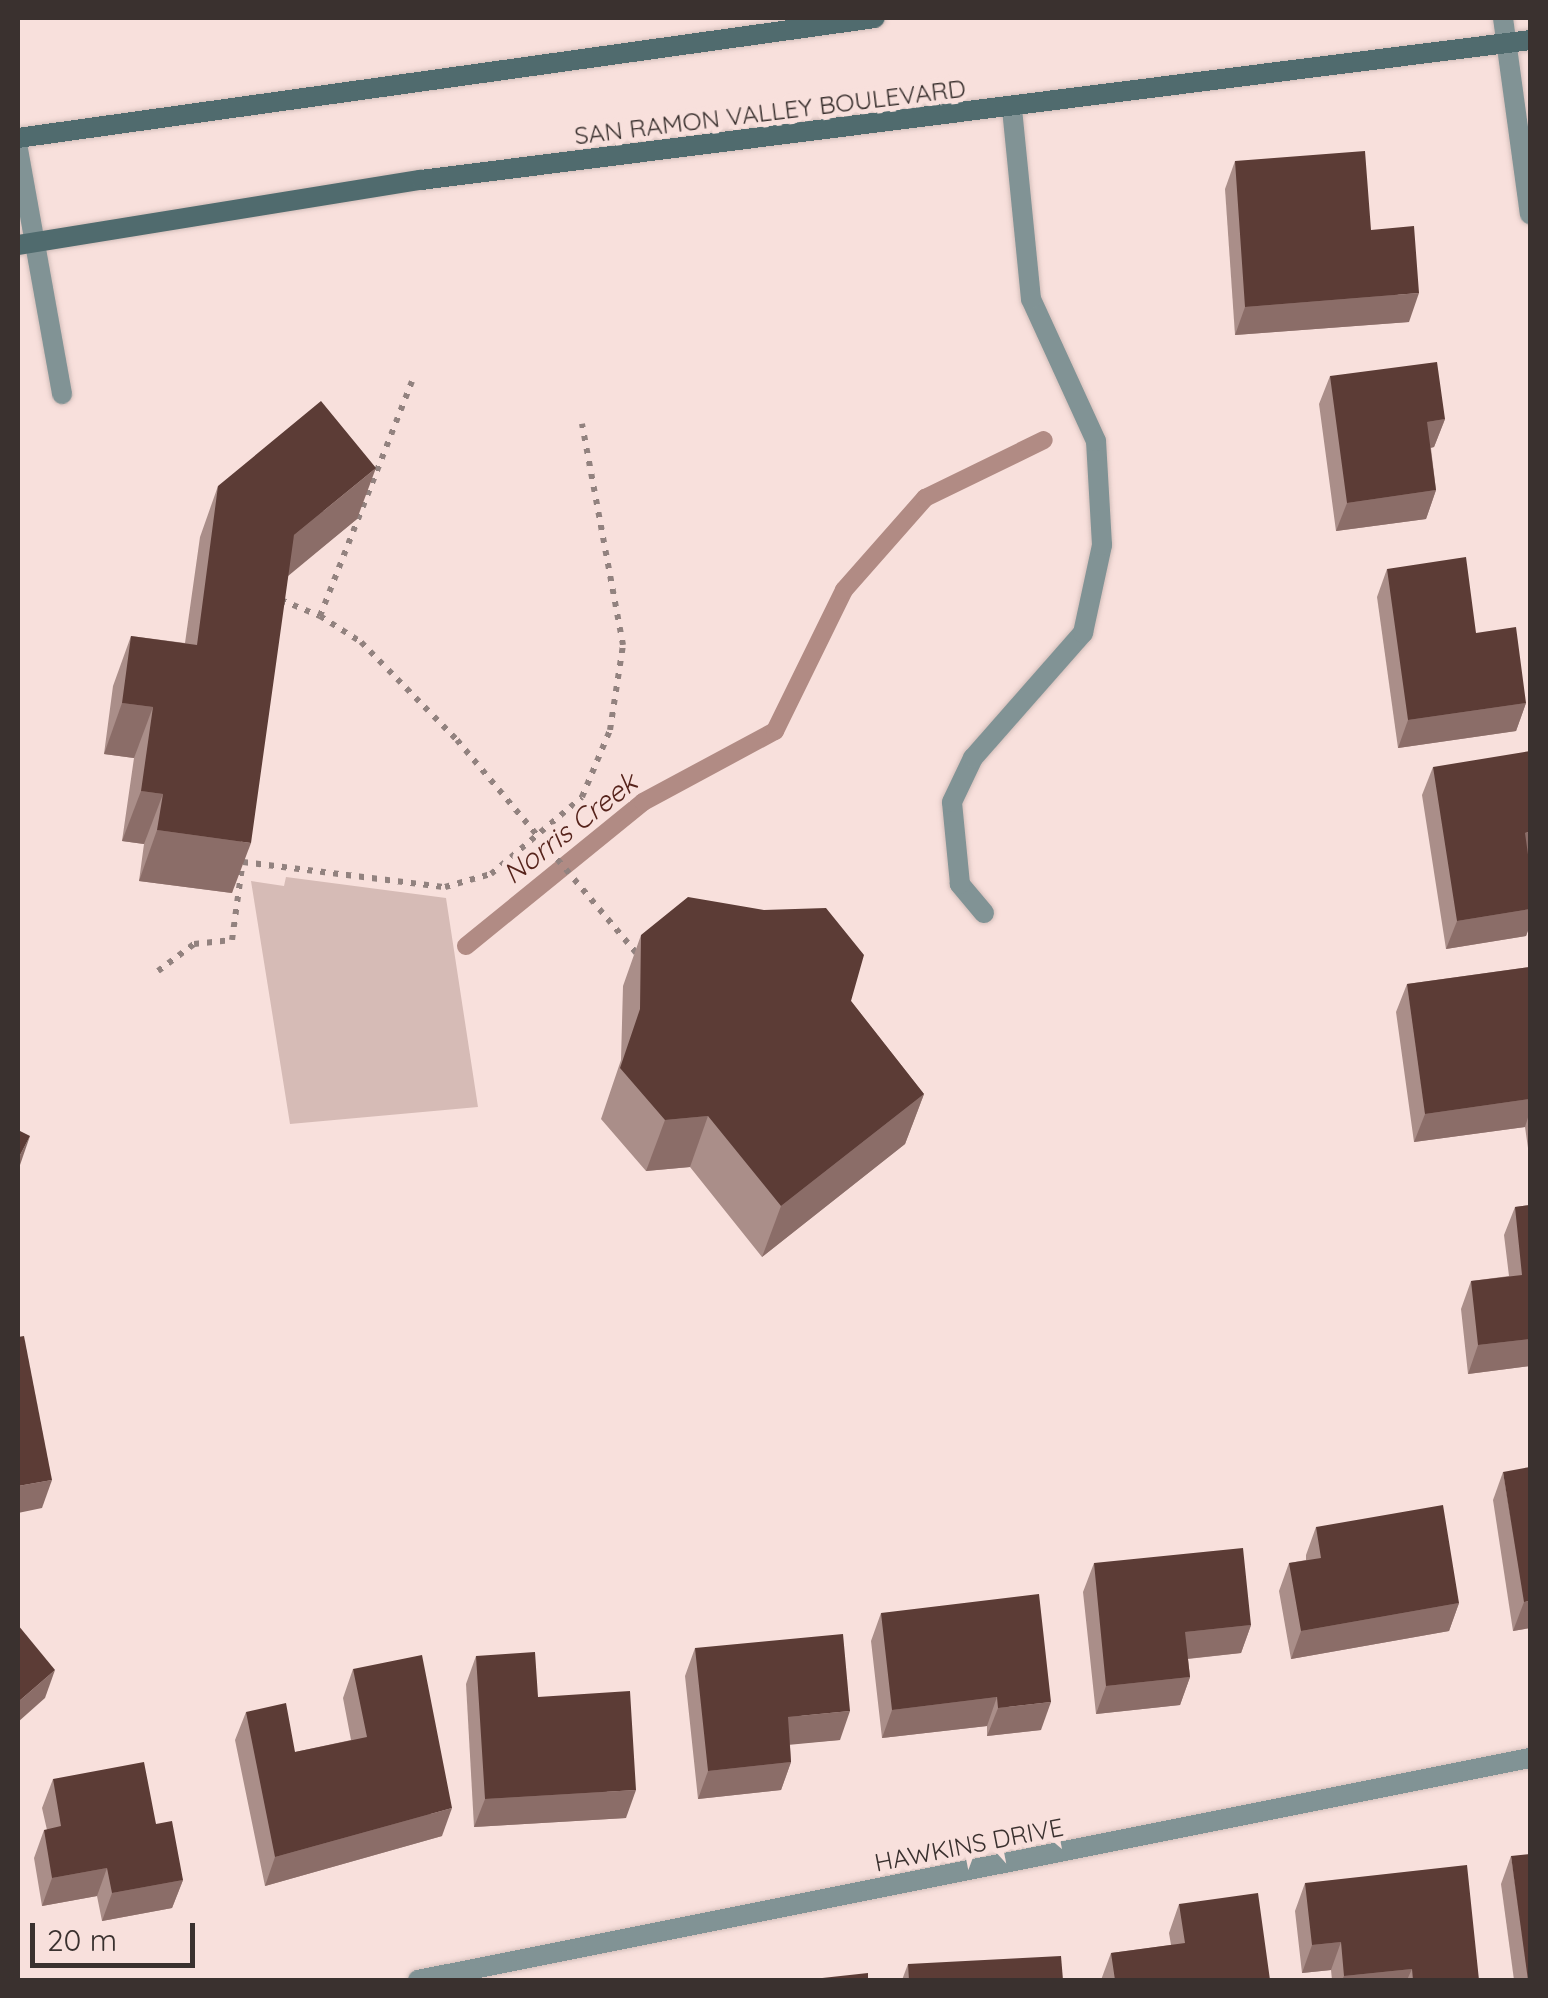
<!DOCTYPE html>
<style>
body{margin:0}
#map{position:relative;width:1548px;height:1998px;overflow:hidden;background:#f8e0dc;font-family:Quicksand,sans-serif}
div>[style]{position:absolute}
.green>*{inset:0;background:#d6bbb6}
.stream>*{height:18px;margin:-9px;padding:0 9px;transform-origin:9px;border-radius:9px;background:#b18b84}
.path>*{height:6px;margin-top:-3px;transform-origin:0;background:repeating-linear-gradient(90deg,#92827f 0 5px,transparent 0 13px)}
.roads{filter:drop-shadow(0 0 2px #d2bdb9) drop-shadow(0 0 2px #d2bdb9)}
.service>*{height:20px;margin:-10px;padding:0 10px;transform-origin:10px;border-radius:10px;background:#819395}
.minor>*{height:20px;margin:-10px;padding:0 10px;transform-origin:10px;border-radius:10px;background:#819395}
.secondary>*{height:20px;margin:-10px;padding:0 10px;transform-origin:10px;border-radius:10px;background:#506b6e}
.wall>*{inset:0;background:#aa8e89}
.shaded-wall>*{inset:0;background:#8b6d68}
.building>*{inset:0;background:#5c3c36}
span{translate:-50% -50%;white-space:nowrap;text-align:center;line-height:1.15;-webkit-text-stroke:10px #f8e0dc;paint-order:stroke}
.street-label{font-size:25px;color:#3a312f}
.water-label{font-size:28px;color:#56231b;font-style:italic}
.frame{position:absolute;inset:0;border:20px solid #3a312f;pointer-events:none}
.scale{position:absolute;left:30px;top:1923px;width:165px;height:45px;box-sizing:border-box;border:5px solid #3a312f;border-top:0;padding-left:12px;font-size:30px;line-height:35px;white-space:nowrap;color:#3a312f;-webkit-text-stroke:8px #f8e0dc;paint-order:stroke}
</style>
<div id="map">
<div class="green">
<div style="clip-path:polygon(286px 877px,446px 898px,478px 1107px,290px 1124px,251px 881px,284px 886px)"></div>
</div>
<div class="stream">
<div style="left:466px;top:946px;width:228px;rotate:-39.1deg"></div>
<div style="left:643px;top:802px;width:150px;rotate:-28.3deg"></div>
<div style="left:775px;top:731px;width:157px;rotate:-63.9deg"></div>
<div style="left:844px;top:590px;width:123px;rotate:-48.6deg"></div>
<div style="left:925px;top:498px;width:132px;rotate:-26deg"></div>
</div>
<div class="path">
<div style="left:281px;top:600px;width:42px;rotate:22.3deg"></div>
<div style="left:320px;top:616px;width:252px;rotate:-68.6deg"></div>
<div style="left:320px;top:616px;width:49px;rotate:32.4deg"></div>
<div style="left:361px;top:642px;width:137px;rotate:45.6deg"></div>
<div style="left:457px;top:740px;width:281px;rotate:49.9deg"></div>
<div style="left:243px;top:862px;width:204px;rotate:7.1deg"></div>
<div style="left:445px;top:887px;width:48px;rotate:-15.8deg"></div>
<div style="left:491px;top:874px;width:119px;rotate:-40.2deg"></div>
<div style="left:582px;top:797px;width:73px;rotate:-67.3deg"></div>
<div style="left:610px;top:730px;width:86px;rotate:-81.3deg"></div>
<div style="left:623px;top:645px;width:225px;rotate:-100.5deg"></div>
<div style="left:158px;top:971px;width:45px;rotate:-36.9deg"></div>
<div style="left:194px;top:944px;width:38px;rotate:-6deg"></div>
<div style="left:232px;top:940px;width:81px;rotate:-82.2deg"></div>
</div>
<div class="roads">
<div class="service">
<div style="left:18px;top:149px;width:249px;rotate:79.8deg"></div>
<div style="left:984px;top:913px;width:38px;rotate:-130deg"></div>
<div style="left:960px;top:884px;width:82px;rotate:-95.6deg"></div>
<div style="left:952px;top:802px;width:49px;rotate:-64.5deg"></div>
<div style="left:973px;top:758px;width:167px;rotate:-48.7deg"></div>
<div style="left:1083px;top:633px;width:90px;rotate:-77.8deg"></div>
<div style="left:1102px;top:545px;width:104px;rotate:-93.3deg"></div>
<div style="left:1096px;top:441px;width:156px;rotate:-114.6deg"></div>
<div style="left:1031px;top:299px;width:193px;rotate:-95.7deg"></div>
</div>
<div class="minor">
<div style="left:1503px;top:18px;width:198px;rotate:82.2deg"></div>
<div style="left:418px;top:1980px;width:1134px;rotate:-11.29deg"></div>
</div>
<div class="secondary">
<div style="left:18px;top:138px;width:865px;rotate:-7.97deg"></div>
<div style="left:18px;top:245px;width:408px;rotate:-9.2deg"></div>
<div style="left:421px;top:180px;width:1118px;rotate:-7.19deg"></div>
</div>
</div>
<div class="wall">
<div style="clip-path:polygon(1235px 161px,1371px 230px,1409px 322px,1235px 335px,1225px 189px)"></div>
<div style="clip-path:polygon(1330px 376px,1445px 419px,1434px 447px,1431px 448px,1436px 490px,1426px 519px,1336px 531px,1319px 404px)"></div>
<div style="clip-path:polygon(218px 486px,357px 519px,288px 575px,232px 893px,139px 881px,144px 844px,122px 841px,134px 758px,104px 754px,113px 686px,131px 636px,185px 643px,200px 537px)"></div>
<div style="clip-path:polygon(1387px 569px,1476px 633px,1526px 703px,1516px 731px,1398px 748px,1377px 597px)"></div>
<div style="clip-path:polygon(1433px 767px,1530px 869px,1530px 925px,1526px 936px,1446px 949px,1422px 795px)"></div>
<div style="clip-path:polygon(641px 935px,851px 1001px,924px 1094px,905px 1144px,762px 1257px,690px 1167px,646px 1171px,601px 1119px,621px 1060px,623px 986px)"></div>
<div style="clip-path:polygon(1530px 967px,1530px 1148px,1528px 1148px,1525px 1127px,1414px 1142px,1396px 1012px,1407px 984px)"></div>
<div style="clip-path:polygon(1530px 1205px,1530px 1366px,1468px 1374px,1461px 1309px,1471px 1281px,1509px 1276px,1504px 1235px,1515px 1207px)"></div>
<div style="clip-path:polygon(1503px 1472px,1530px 1628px,1513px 1631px,1493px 1500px)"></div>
<div style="clip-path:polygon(1316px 1527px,1459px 1603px,1449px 1631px,1291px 1659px,1279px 1591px,1289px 1563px,1306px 1560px,1306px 1555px)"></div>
<div style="clip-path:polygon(1094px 1563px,1251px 1625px,1241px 1653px,1188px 1659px,1190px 1677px,1180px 1705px,1096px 1714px,1083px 1592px)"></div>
<div style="clip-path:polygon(881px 1613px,1041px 1730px,987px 1736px,987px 1726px,882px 1738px,871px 1641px)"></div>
<div style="clip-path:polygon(695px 1648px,840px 1740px,790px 1744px,791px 1762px,781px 1790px,698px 1799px,685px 1676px)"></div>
<div style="clip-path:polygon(476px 1656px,538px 1697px,626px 1818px,474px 1827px,466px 1684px)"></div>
<div style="clip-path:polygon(353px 1669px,442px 1836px,265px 1886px,235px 1740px,246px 1712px,295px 1752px,351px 1740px,343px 1698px)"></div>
<div style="clip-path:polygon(53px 1779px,156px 1824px,183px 1880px,172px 1908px,102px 1921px,97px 1896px,42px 1906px,34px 1858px,44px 1830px,47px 1830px,42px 1808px)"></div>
<div style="clip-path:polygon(1511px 1856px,1530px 1980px,1514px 1980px,1501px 1884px)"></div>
<div style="clip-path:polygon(1305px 1883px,1479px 1980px,1332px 1980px,1331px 1970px,1302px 1973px,1295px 1911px)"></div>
<div style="clip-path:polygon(1179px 1904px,1270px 1980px,1101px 1980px,1111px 1953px,1171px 1945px,1169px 1933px)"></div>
<div style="clip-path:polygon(908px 1964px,1063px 1980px,902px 1980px)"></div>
</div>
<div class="shaded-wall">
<div style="clip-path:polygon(1419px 293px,1409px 322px,1235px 335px,1245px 307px)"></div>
<div style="clip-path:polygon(1445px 419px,1434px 447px,1417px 450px,1427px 422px)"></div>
<div style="clip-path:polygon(376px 468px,357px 519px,276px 586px,294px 535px)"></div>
<div style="clip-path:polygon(1436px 490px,1426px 519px,1336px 531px,1347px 503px)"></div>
<div style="clip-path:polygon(122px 703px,153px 707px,134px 758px,104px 754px)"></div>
<div style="clip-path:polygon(1526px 703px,1516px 731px,1398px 748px,1408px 720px)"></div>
<div style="clip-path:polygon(141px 791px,163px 794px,144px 844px,122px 841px)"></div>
<div style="clip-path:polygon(157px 830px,251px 843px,232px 893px,139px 881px)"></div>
<div style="clip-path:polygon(1530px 832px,1530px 859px,1515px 861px,1525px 833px)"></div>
<div style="clip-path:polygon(1530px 909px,1530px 925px,1526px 936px,1446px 949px,1457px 921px)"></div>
<div style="clip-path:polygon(924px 1094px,905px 1144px,762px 1257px,781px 1206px)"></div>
<div style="clip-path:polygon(1530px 1099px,1530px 1111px,1525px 1127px,1414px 1142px,1425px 1114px)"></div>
<div style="clip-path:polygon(708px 1116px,690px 1167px,646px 1171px,665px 1120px)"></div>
<div style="clip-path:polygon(30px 1136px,20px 1165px,18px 1168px,18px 1159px)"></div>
<div style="clip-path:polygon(1530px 1339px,1530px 1366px,1468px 1374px,1478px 1345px)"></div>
<div style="clip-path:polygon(52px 1480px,42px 1508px,18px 1513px,18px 1486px)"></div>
<div style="clip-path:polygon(1530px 1601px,1530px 1628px,1513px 1631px,1524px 1602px)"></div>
<div style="clip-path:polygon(1459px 1603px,1449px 1631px,1291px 1659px,1301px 1631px)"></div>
<div style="clip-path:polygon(1251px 1625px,1241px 1653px,1175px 1660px,1185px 1632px)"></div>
<div style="clip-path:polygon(55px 1670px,45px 1698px,18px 1722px,18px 1702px)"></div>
<div style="clip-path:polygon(1190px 1677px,1180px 1705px,1096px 1714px,1106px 1686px)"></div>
<div style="clip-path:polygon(997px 1697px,987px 1726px,882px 1738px,892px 1710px)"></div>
<div style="clip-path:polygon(1051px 1702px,1041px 1730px,987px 1736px,998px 1708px)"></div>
<div style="clip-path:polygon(850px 1711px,840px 1740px,777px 1746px,788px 1717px)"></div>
<div style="clip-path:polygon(791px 1762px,781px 1790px,698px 1799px,708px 1771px)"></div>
<div style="clip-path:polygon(636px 1790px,626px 1818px,474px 1827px,485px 1799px)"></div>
<div style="clip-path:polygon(452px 1808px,442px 1836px,265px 1886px,275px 1857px)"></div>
<div style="clip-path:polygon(107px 1868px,97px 1896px,42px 1906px,52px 1878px)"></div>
<div style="clip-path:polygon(183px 1880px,172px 1908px,102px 1921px,112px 1893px)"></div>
<div style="clip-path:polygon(1341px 1942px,1331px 1970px,1302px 1973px,1312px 1945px)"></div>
<div style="clip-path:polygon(1412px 1969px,1407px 1980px,1342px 1980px,1344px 1976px)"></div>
</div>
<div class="building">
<div style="clip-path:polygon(1365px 151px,1371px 230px,1414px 226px,1419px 293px,1245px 307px,1235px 161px)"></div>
<div style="clip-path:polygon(1437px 362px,1445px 419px,1427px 422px,1436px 490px,1347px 503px,1330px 376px)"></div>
<div style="clip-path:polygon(321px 401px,376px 468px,294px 535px,251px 843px,157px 830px,163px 794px,141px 791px,153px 707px,122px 703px,131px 636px,197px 645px,218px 486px)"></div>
<div style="clip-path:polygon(1466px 557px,1476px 633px,1516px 627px,1526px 703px,1408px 720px,1387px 569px)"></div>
<div style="clip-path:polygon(1530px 751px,1530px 832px,1525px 833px,1530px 869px,1530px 909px,1457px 921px,1433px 767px)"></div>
<div style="clip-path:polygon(688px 897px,764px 910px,826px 908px,864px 955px,851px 1001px,924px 1094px,781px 1206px,708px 1116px,665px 1120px,620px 1068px,640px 1009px,641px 935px)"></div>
<div style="clip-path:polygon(1530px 967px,1530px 1099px,1425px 1114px,1407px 984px)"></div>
<div style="clip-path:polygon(18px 1130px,30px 1136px,18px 1159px)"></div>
<div style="clip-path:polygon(1530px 1205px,1530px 1339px,1478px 1345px,1471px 1281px,1522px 1275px,1515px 1207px)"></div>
<div style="clip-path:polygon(24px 1336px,52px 1480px,18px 1486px,18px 1337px)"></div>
<div style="clip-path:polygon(1530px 1467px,1530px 1601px,1524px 1602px,1503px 1472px)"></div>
<div style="clip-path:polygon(1443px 1505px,1459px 1603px,1301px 1631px,1289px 1563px,1321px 1558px,1316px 1527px)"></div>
<div style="clip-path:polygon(1243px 1548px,1251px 1625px,1185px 1632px,1190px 1677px,1106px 1686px,1094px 1563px)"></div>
<div style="clip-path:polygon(1039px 1594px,1051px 1702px,998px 1708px,997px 1697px,892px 1710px,881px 1613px)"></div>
<div style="clip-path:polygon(18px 1625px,55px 1670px,18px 1702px)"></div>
<div style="clip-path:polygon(843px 1634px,850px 1711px,788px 1717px,791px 1762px,708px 1771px,695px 1648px)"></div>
<div style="clip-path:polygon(535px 1652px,538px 1697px,630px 1691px,636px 1790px,485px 1799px,476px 1656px)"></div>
<div style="clip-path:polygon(422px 1655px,452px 1808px,275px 1857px,246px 1712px,286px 1703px,295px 1752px,367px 1737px,353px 1669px)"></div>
<div style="clip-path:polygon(144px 1762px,156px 1824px,172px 1821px,183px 1880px,112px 1893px,107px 1868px,52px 1878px,44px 1830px,61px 1826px,53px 1779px)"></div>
<div style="clip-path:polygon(1530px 1854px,1530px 1980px,1528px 1980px,1511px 1856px)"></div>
<div style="clip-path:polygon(1467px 1865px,1479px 1980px,1413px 1980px,1412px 1969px,1344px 1976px,1341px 1942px,1312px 1945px,1305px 1883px)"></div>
<div style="clip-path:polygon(1258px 1893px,1270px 1980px,1115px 1980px,1111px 1953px,1185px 1943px,1179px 1904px)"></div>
<div style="clip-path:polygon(1061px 1956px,1063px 1980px,909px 1980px,908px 1964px)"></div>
<div style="clip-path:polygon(868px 1973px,868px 1980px,804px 1980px)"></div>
</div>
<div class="street-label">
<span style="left:770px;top:112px;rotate:-7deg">SAN RAMON VALLEY BOULEVARD</span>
<span style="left:969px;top:1845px;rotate:-11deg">HAWKINS DRIVE</span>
</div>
<div class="water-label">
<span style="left:570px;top:828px;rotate:-38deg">Norris Creek</span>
</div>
<div class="frame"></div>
<div class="scale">20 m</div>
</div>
